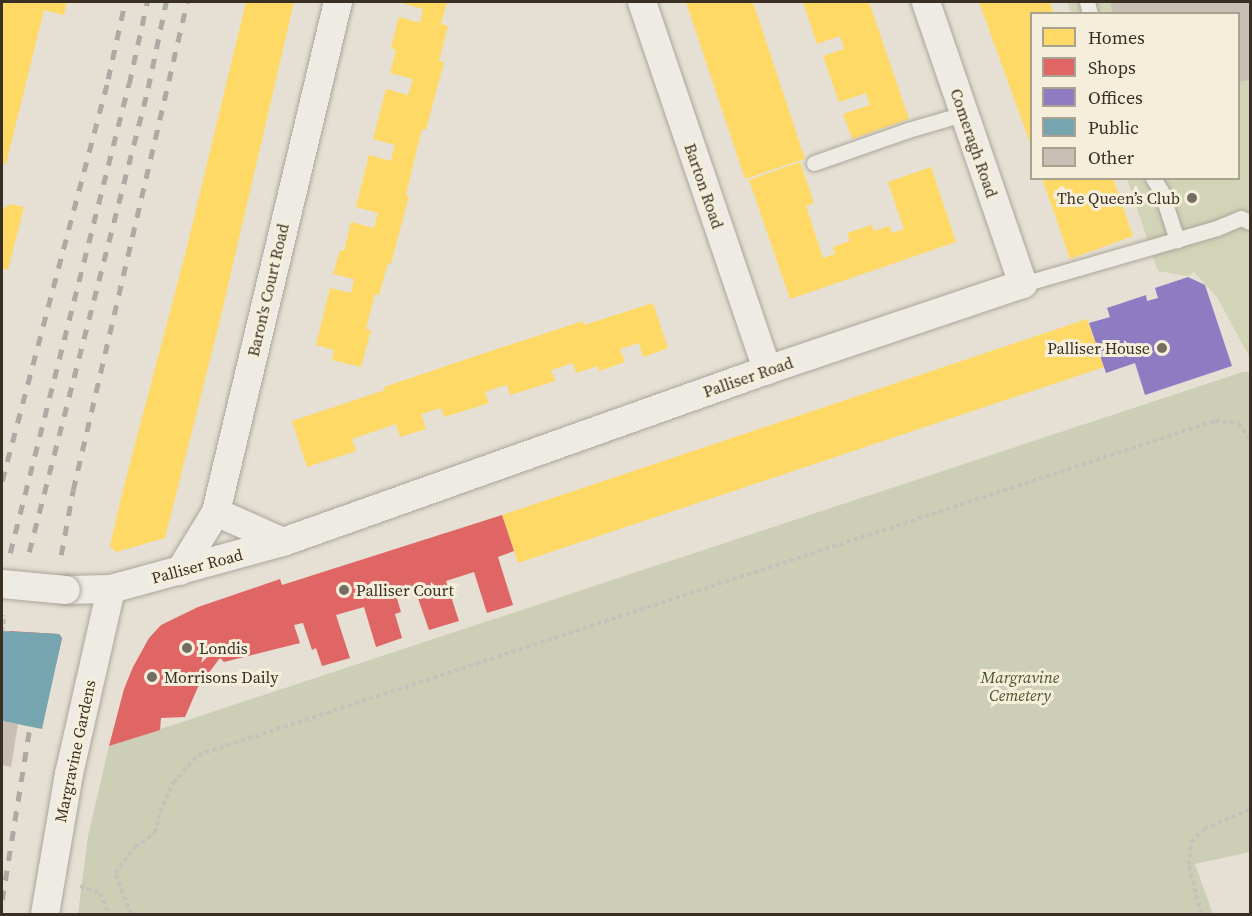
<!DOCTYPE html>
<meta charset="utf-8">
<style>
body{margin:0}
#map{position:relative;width:1252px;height:916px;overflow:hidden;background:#e5e0d3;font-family:"Source Serif 4",serif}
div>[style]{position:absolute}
.green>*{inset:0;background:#d2d4b7}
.cemetery>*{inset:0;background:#cdceb6}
.homes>*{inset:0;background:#ffd966}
.shops>*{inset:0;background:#e06666}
.offices>*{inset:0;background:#8e7cc3}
.public>*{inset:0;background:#76a5af}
.building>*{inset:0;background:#c8c0b4}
.path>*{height:4px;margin-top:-2px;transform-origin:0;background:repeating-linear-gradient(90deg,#c6c2bb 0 4.5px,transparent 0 7.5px)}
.roads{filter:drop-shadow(0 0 2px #aba59b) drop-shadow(0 0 2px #aba59b)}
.service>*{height:15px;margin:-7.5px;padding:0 7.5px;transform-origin:7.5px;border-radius:7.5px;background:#eeebe4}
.minor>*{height:28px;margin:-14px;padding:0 14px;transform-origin:14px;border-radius:14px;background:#eeebe4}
.rail>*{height:4.5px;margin-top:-2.25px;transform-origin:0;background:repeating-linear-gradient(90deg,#aeaaa3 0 10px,transparent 0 20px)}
.bridges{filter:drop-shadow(0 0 2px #aba59b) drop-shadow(0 0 2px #aba59b)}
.minor-bridge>*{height:28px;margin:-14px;padding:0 14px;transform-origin:14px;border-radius:14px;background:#eeebe4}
.dots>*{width:16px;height:16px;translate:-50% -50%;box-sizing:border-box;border:3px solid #f4eedb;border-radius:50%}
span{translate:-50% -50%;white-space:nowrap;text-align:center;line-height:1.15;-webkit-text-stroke:6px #f4eedb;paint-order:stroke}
.street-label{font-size:16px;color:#3a2f23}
.poi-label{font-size:16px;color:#3a2f23}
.right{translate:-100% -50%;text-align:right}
.left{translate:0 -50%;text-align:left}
.park-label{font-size:16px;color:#49542b;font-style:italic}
.frame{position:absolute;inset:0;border:3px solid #3a2f23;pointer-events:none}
.legend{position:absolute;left:1030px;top:12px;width:210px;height:168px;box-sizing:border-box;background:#f4eedb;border:2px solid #aaa291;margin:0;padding:8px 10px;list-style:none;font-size:18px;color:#3a2f23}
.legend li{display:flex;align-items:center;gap:12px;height:30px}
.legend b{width:30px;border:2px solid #aaa291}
</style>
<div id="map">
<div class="green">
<div style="clip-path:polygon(1067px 2px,1250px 2px,1250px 358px,1217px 297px,1194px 272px,1188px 276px,1158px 271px,1127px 179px,1238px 178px,1238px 14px,1071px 13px)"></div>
</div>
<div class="cemetery">
<div style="clip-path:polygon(1243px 372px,1250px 372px,1250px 852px,1195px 864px,1213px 914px,78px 914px,88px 836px,109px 746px)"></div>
</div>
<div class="homes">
<div style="clip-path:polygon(2px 2px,67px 2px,64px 15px,44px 10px,6px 164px,2px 163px)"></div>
<div style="clip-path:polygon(246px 2px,294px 2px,220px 320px,165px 538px,116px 552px,110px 546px,123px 490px,185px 255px)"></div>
<div style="clip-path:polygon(398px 2px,447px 2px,441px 24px,448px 26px,439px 61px,444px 62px,426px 130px,422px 129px,414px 161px,406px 195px,409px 196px,391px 264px,388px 263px,379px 295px,375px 294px,366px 329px,371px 330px,361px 367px,332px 360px,334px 350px,316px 345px,330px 288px,351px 293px,354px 279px,333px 274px,340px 250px,344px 251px,351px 222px,374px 228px,378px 213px,356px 207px,369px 155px,391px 161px,392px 156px,395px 145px,373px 139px,386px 89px,408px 95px,413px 79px,390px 73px,396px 50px,391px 48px,399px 17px,420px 23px,423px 9px)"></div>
<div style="clip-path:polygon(686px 2px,753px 2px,805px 159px,745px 179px)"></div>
<div style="clip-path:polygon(803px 2px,869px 2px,909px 119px,852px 139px,843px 114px,870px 105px,866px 93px,839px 102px,823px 56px,844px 49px,840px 36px,817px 44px)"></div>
<div style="clip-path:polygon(979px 2px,1050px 2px,1054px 14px,1032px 14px,1032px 148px)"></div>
<div style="clip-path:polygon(800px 162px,814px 203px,806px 206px,823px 258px,835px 254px,833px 247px,850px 241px,847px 233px,872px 225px,874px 231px,889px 226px,892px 233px,904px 229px,888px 182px,931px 167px,956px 242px,790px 299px,749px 180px)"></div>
<div style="clip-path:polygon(1042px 178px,1113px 178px,1133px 236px,1070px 259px)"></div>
<div style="clip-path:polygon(11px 204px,24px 207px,8px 270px,2px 268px,2px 209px)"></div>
<div style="clip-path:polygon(653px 303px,668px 348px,643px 357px,639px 343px,620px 349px,625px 362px,599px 371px,598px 366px,576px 373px,573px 363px,551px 370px,555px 381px,533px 388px,510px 395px,507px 385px,496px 388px,485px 392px,489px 403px,444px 417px,441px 408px,421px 414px,426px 429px,400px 437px,396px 424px,352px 439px,356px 451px,307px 467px,292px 421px,385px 390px,384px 387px,485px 353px,583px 321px,584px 325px)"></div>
<div style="clip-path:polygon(1087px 319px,1104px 367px,518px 563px,502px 515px)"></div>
</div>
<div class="shops">
<div style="clip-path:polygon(502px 515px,514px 551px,498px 557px,513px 605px,487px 613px,474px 572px,446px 581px,459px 621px,429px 630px,414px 587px,395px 592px,401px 612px,395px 614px,402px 638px,376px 647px,364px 607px,336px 615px,350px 658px,322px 666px,316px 648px,312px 650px,303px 623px,294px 625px,300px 643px,224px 662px,220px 658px,198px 687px,185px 717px,161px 718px,160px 730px,109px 746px,124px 689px,133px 667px,149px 638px,161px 625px,198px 607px,280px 579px,282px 585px)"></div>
<div style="clip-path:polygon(9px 631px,59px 634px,62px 638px,54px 672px,20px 665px,23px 651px,6px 648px)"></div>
</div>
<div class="offices">
<div style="clip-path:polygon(1188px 277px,1205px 285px,1232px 366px,1145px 395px,1135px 363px,1106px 373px,1089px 323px,1110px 317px,1107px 308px,1146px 295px,1147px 301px,1158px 298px,1155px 288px)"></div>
</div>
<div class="public">
<div style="clip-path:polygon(2px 631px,59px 634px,62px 638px,42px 729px,2px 721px)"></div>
</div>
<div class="building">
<div style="clip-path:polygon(1110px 2px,1250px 2px,1250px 80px,1238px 82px,1238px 14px,1113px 14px)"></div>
<div style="clip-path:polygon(2px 721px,18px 724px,11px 767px,2px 765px)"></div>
</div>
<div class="path">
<div style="left:2px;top:631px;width:16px;rotate:-79deg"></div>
<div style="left:80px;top:886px;width:21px;rotate:19deg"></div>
<div style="left:100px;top:893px;width:23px;rotate:67deg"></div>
<div style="left:131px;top:914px;width:44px;rotate:-111.3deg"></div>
<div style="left:115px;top:873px;width:33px;rotate:-52deg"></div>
<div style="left:135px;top:847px;width:24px;rotate:-35deg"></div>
<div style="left:155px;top:833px;width:22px;rotate:-77deg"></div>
<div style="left:160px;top:812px;width:32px;rotate:-66deg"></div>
<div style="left:173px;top:783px;width:38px;rotate:-48deg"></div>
<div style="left:198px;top:755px;width:1070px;rotate:-18.18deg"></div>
<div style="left:1215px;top:421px;width:24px;rotate:5deg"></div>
<div style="left:1239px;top:423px;width:20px;rotate:57deg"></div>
<div style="left:1201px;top:914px;width:50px;rotate:-103.8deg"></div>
<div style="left:1189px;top:865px;width:23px;rotate:-85deg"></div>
<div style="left:1191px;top:842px;width:18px;rotate:-45deg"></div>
<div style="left:1204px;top:829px;width:50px;rotate:-23.5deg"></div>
</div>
<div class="roads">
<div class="service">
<div style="left:1087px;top:2px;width:12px;rotate:76deg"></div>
<div style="left:814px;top:163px;width:100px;rotate:-19.3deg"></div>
<div style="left:908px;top:130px;width:57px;rotate:-16.2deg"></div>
<div style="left:1153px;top:178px;width:15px;rotate:58deg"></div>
<div style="left:1161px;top:191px;width:52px;rotate:71.9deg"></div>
<div style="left:1023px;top:284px;width:202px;rotate:-16.1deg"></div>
<div style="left:1217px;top:228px;width:26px;rotate:-23deg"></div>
<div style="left:1241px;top:218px;width:10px;rotate:24deg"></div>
</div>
<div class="minor">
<div style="left:642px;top:2px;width:389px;rotate:71.2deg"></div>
<div style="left:216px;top:512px;width:73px;rotate:24.1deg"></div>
<div style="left:180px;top:571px;width:69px;rotate:-58.6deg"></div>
<div style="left:216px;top:512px;width:524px;rotate:-76.55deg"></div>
<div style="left:66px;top:590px;width:45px;rotate:-1.3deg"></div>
<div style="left:111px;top:589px;width:178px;rotate:-15.3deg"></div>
<div style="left:283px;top:542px;width:514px;rotate:-19.56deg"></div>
<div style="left:767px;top:370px;width:270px;rotate:-18.6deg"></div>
<div style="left:1023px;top:284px;width:298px;rotate:-109deg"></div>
<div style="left:45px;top:914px;width:142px;rotate:-80.3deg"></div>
<div style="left:69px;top:774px;width:190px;rotate:-77.2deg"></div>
</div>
</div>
<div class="rail">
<div style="left:2px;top:481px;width:416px;rotate:-75.2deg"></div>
<div style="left:108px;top:79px;width:79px;rotate:-77.6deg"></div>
<div style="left:29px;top:552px;width:479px;rotate:-75.6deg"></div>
<div style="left:148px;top:88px;width:88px;rotate:-78.2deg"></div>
<div style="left:10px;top:553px;width:484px;rotate:-75.8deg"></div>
<div style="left:129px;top:84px;width:84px;rotate:-77.6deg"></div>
<div style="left:61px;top:555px;width:66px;rotate:-79.5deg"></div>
<div style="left:73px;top:490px;width:501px;rotate:-76.85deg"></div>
<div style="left:2px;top:900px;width:176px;rotate:-80.9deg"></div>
</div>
<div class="bridges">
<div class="minor-bridge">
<div style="left:2px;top:584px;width:64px;rotate:5.4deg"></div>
</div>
</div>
<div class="dots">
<div style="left:1192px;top:198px;background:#766d61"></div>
<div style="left:1162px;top:348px;background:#766d61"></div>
<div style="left:344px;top:590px;background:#766d61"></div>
<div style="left:187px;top:648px;background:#766d61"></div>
<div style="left:152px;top:677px;background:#766d61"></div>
</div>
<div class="street-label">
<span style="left:974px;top:143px;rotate:71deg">Comeragh Road</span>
<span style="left:704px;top:186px;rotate:71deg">Barton Road</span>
<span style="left:268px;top:290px;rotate:-77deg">Baron's Court Road</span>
<span style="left:748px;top:377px;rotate:-19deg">Palliser Road</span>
<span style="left:197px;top:566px;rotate:-15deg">Palliser Road</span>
<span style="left:75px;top:751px;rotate:-78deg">Margravine Gardens</span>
</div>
<div class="poi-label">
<span class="right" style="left:1180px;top:198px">The Queen’s Club</span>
<span class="right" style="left:1150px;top:348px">Palliser House</span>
<span class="left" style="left:356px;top:590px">Palliser Court</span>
<span class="left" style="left:199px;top:648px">Londis</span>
<span class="left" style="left:164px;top:677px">Morrisons Daily</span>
</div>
<div class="park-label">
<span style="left:1020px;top:686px">Margravine<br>Cemetery</span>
</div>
<div class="frame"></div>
<ul class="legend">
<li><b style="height:16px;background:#ffd966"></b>Homes</li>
<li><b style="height:16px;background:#e06666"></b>Shops</li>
<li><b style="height:16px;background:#8e7cc3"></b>Offices</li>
<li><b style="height:16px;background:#76a5af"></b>Public</li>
<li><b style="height:16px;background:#c8c0b4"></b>Other</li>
</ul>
</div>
